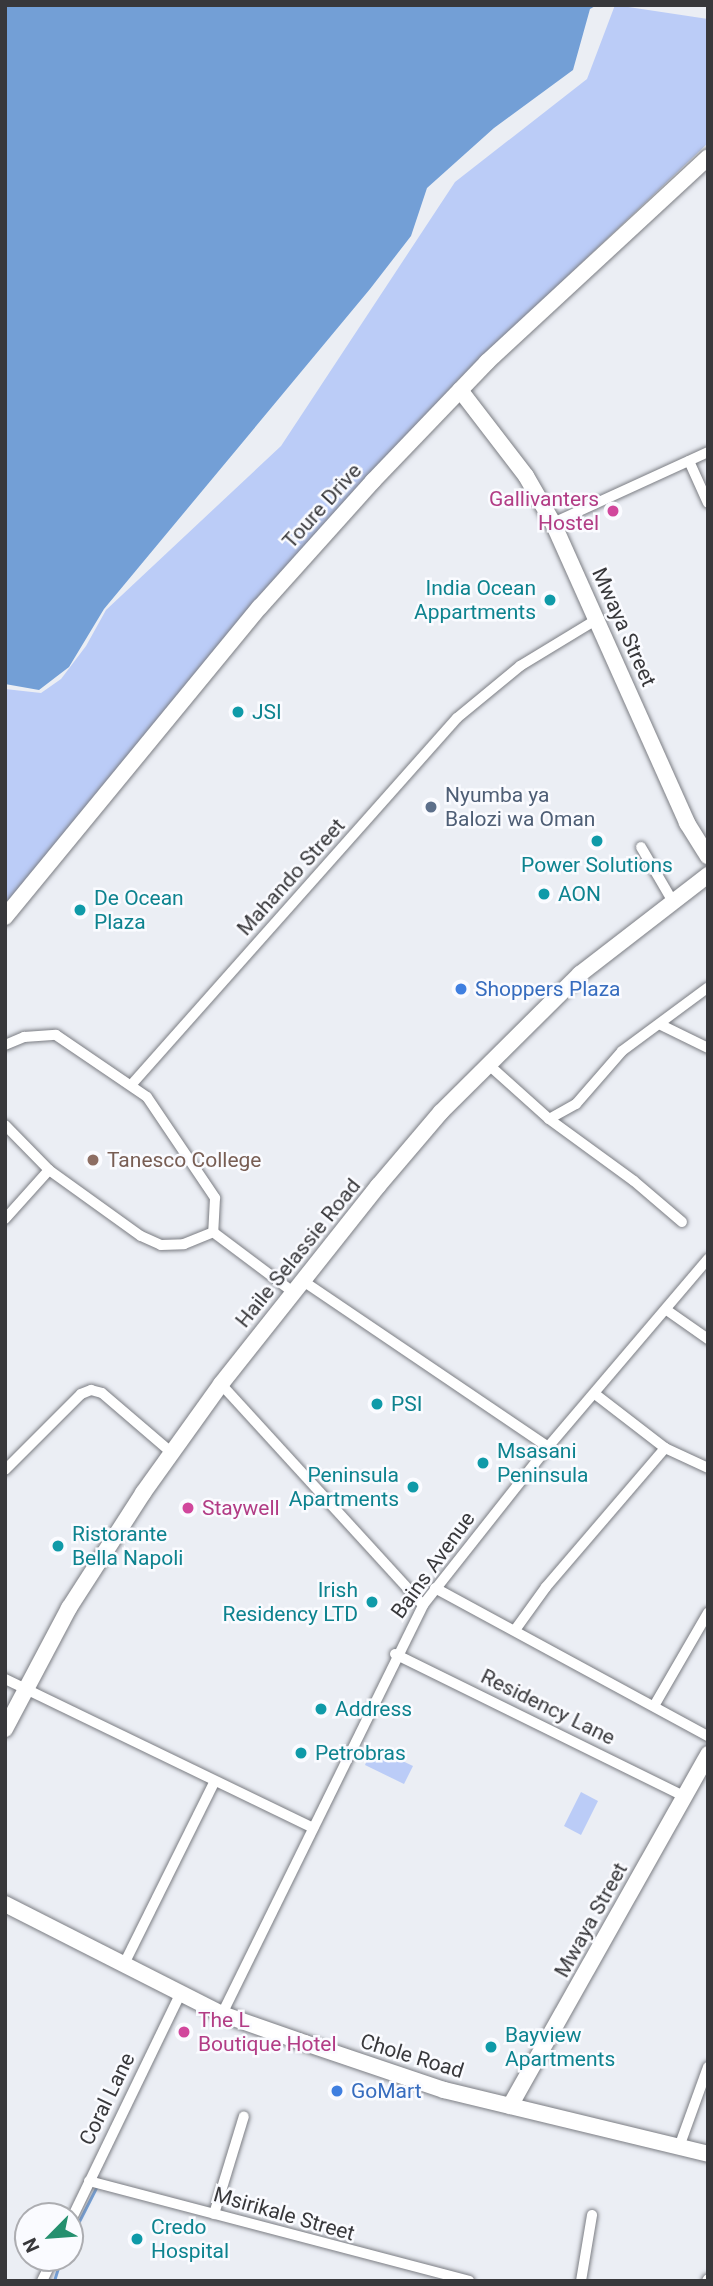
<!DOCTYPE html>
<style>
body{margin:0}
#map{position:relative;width:713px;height:2286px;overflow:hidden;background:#ebeef4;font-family:Roboto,sans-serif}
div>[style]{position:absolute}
.green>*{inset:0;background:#bbccf7}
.water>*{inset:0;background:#739fd6}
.stream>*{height:2.5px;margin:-1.25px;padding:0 1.25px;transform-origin:1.25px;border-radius:1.25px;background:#739fd6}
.roads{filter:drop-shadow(0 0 2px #7b7d83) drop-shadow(0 0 2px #7b7d83)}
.street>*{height:10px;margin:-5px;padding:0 5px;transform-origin:5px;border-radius:5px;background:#fff}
.secondary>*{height:16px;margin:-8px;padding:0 8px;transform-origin:8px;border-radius:8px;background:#fff}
.dots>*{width:19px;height:19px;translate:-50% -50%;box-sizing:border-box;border:4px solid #fafbff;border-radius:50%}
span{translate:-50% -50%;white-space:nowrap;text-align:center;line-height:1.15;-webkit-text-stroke:5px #fafbff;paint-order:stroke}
.hotel-label{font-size:21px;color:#b23c85}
.right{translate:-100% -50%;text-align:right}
.left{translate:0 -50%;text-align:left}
.street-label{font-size:21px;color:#38383b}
.culture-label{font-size:21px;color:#0d838f}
.service-label{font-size:21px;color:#4e5e75}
.shop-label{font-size:21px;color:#366cbe}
.education-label{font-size:21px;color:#785e54}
.frame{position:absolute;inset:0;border:7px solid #38383b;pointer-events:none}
.north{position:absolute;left:14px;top:2202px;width:70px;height:70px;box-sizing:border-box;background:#fafbff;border:2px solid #acadb1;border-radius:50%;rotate:245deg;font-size:19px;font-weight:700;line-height:28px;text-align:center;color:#38383b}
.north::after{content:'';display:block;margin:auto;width:24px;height:32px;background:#25906f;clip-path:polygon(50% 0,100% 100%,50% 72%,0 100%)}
</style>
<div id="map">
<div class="green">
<div style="clip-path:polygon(615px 5px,708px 19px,708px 143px,457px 381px,349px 498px,221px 642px,5px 907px,5px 689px,41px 693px,61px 679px,86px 646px,106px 610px,281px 446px,455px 182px,587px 79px)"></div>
<div style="clip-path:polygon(373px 1747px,413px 1766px,404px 1784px,365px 1765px)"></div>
<div style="clip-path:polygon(581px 1792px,598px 1801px,581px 1835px,564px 1826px)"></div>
</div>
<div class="water">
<div style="clip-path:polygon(5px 5px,597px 5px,590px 9px,573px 70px,494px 128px,427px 188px,411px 236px,370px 289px,104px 609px,69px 667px,39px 690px,5px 684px)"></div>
</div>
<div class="stream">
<div style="left:70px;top:2239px;width:59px;rotate:-63deg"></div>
<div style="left:54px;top:2281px;width:24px;rotate:-73deg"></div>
</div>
<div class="roads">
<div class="street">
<div style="left:689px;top:461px;width:46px;rotate:65.7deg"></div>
<div style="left:553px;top:523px;width:170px;rotate:-24.6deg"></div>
<div style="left:641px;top:847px;width:61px;rotate:59.7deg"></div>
<div style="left:661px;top:1025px;width:52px;rotate:26.1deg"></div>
<div style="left:5px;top:1045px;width:21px;rotate:-23deg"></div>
<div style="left:24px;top:1037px;width:32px;rotate:-4deg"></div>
<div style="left:56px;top:1035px;width:110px;rotate:34.3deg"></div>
<div style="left:147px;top:1097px;width:122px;rotate:56deg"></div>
<div style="left:215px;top:1198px;width:34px;rotate:93deg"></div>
<div style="left:490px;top:1066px;width:79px;rotate:41.9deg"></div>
<div style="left:549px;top:1119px;width:105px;rotate:36.1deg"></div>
<div style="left:634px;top:1181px;width:63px;rotate:40.5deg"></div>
<div style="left:132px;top:1084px;width:489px;rotate:-48.4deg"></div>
<div style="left:457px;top:718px;width:82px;rotate:-39.5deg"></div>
<div style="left:520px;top:666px;width:92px;rotate:-31.3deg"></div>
<div style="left:549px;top:1119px;width:31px;rotate:-29deg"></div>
<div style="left:576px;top:1104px;width:70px;rotate:-49deg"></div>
<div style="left:622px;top:1051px;width:106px;rotate:-36.5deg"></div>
<div style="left:5px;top:1125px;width:63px;rotate:45.6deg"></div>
<div style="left:49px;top:1170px;width:113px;rotate:35.7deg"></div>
<div style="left:141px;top:1236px;width:22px;rotate:24deg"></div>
<div style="left:161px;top:1245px;width:23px;rotate:-2deg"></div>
<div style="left:184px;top:1244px;width:31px;rotate:-22deg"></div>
<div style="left:5px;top:1219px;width:66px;rotate:-48.1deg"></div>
<div style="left:213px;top:1232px;width:100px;rotate:36.9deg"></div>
<div style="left:303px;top:1281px;width:296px;rotate:34.1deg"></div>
<div style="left:668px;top:1311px;width:49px;rotate:35deg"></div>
<div style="left:221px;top:1384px;width:299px;rotate:47.6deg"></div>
<div style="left:595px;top:1394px;width:88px;rotate:37.6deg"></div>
<div style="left:665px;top:1448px;width:47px;rotate:24.9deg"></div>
<div style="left:5px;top:1470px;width:107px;rotate:-45deg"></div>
<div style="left:81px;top:1394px;width:11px;rotate:-22deg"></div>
<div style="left:91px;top:1390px;width:11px;rotate:15deg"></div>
<div style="left:102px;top:1393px;width:92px;rotate:40.6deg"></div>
<div style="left:435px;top:1588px;width:311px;rotate:28.5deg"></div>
<div style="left:515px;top:1630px;width:53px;rotate:-54.2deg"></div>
<div style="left:546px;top:1587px;width:183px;rotate:-49.4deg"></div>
<div style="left:395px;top:1654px;width:321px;rotate:26.2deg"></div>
<div style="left:5px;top:1679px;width:342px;rotate:25.8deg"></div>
<div style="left:654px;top:1706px;width:108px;rotate:-59.9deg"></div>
<div style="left:124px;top:1964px;width:204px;rotate:-63.6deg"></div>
<div style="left:222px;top:2014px;width:456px;rotate:-63.8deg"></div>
<div style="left:423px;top:1605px;width:201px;rotate:-51.7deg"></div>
<div style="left:548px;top:1447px;width:247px;rotate:-49.6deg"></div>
<div style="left:679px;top:2147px;width:85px;rotate:-70.1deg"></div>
<div style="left:89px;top:2181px;width:393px;rotate:14.7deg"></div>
<div style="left:214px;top:2214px;width:102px;rotate:-73deg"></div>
<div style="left:70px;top:2222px;width:253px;rotate:-64.2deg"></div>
<div style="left:42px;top:2281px;width:25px;rotate:-64deg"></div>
<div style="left:581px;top:2281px;width:67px;rotate:-80.5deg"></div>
<div style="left:707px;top:2281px;width:2px;rotate:-63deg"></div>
</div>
<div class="secondary">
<div style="left:460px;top:390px;width:108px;rotate:52.5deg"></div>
<div style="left:526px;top:476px;width:54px;rotate:60.1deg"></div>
<div style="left:553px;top:523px;width:329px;rotate:65.9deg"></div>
<div style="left:687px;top:823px;width:39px;rotate:58deg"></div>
<div style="left:5px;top:917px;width:401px;rotate:-50.6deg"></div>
<div style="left:260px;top:607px;width:169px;rotate:-48.1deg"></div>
<div style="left:373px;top:481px;width:165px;rotate:-46.2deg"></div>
<div style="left:487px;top:362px;width:301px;rotate:-42.8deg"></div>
<div style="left:5px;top:1729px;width:137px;rotate:-62.1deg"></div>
<div style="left:69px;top:1608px;width:137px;rotate:-57.2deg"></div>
<div style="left:143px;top:1493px;width:134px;rotate:-54.4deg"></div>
<div style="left:221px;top:1384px;width:253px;rotate:-51.6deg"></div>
<div style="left:378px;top:1186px;width:97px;rotate:-49.6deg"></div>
<div style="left:441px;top:1112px;width:196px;rotate:-44.8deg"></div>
<div style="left:580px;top:974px;width:162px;rotate:-37.7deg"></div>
<div style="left:5px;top:1904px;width:243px;rotate:26.9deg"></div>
<div style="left:222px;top:2014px;width:88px;rotate:19.3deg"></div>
<div style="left:305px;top:2043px;width:147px;rotate:18.7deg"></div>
<div style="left:444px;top:2090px;width:272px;rotate:13.6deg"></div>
<div style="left:510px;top:2106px;width:404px;rotate:-60.6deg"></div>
</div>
</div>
<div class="dots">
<div style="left:613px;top:511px;background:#d1479c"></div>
<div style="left:550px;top:600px;background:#0f9aa8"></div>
<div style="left:238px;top:712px;background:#0f9aa8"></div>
<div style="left:431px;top:807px;background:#5c6f8a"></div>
<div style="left:597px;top:841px;background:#0f9aa8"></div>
<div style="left:544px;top:894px;background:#0f9aa8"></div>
<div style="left:80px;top:910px;background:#0f9aa8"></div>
<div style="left:461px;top:989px;background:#3f7fe0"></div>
<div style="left:93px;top:1160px;background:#8d6e63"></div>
<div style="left:377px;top:1404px;background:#0f9aa8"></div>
<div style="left:483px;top:1463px;background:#0f9aa8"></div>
<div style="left:413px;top:1487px;background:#0f9aa8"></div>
<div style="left:188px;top:1508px;background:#d1479c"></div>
<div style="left:58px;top:1546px;background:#0f9aa8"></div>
<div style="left:372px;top:1602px;background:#0f9aa8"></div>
<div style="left:321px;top:1709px;background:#0f9aa8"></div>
<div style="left:301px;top:1753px;background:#0f9aa8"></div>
<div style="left:184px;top:2032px;background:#d1479c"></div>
<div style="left:491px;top:2047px;background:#0f9aa8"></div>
<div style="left:337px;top:2091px;background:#3f7fe0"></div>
<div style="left:137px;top:2239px;background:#0f9aa8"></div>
</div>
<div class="hotel-label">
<span class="right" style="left:599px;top:511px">Gallivanters<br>Hostel</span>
<span class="left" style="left:202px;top:1508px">Staywell</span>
<span class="left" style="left:198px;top:2032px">The L<br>Boutique Hotel</span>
</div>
<div class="street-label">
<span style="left:322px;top:506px;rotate:-48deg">Toure Drive</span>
<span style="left:624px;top:627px;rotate:66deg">Mwaya Street</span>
<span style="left:291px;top:877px;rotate:-48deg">Mahando Street</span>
<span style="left:298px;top:1253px;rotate:-51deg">Haile Selassie Road</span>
<span style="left:433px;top:1565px;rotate:-54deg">Bains Avenue</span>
<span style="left:548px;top:1707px;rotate:26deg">Residency Lane</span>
<span style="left:591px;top:1920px;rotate:-61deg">Mwaya Street</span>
<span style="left:412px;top:2056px;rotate:17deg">Chole Road</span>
<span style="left:107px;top:2099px;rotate:-64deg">Coral Lane</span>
<span style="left:284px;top:2214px;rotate:16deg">Msirikale Street</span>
</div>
<div class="culture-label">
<span class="right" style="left:536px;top:600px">India Ocean<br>Appartments</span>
<span class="left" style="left:252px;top:712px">JSI</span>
<span style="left:597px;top:865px">Power Solutions</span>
<span class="left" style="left:558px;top:894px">AON</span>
<span class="left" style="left:94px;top:910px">De Ocean<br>Plaza</span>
<span class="left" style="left:391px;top:1404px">PSI</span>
<span class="left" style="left:497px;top:1463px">Msasani<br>Peninsula</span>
<span class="right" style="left:399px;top:1487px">Peninsula<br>Apartments</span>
<span class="left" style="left:72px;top:1546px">Ristorante<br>Bella Napoli</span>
<span class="right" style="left:358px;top:1602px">Irish<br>Residency LTD</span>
<span class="left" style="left:335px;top:1709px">Address</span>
<span class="left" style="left:315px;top:1753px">Petrobras</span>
<span class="left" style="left:505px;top:2047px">Bayview<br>Apartments</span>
<span class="left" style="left:151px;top:2239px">Credo<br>Hospital</span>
</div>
<div class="service-label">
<span class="left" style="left:445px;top:807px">Nyumba ya<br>Balozi wa Oman</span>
</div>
<div class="shop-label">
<span class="left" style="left:475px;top:989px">Shoppers Plaza</span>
<span class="left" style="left:351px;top:2091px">GoMart</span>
</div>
<div class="education-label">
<span class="left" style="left:107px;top:1160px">Tanesco College</span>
</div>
<div class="frame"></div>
<div class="north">N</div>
</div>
